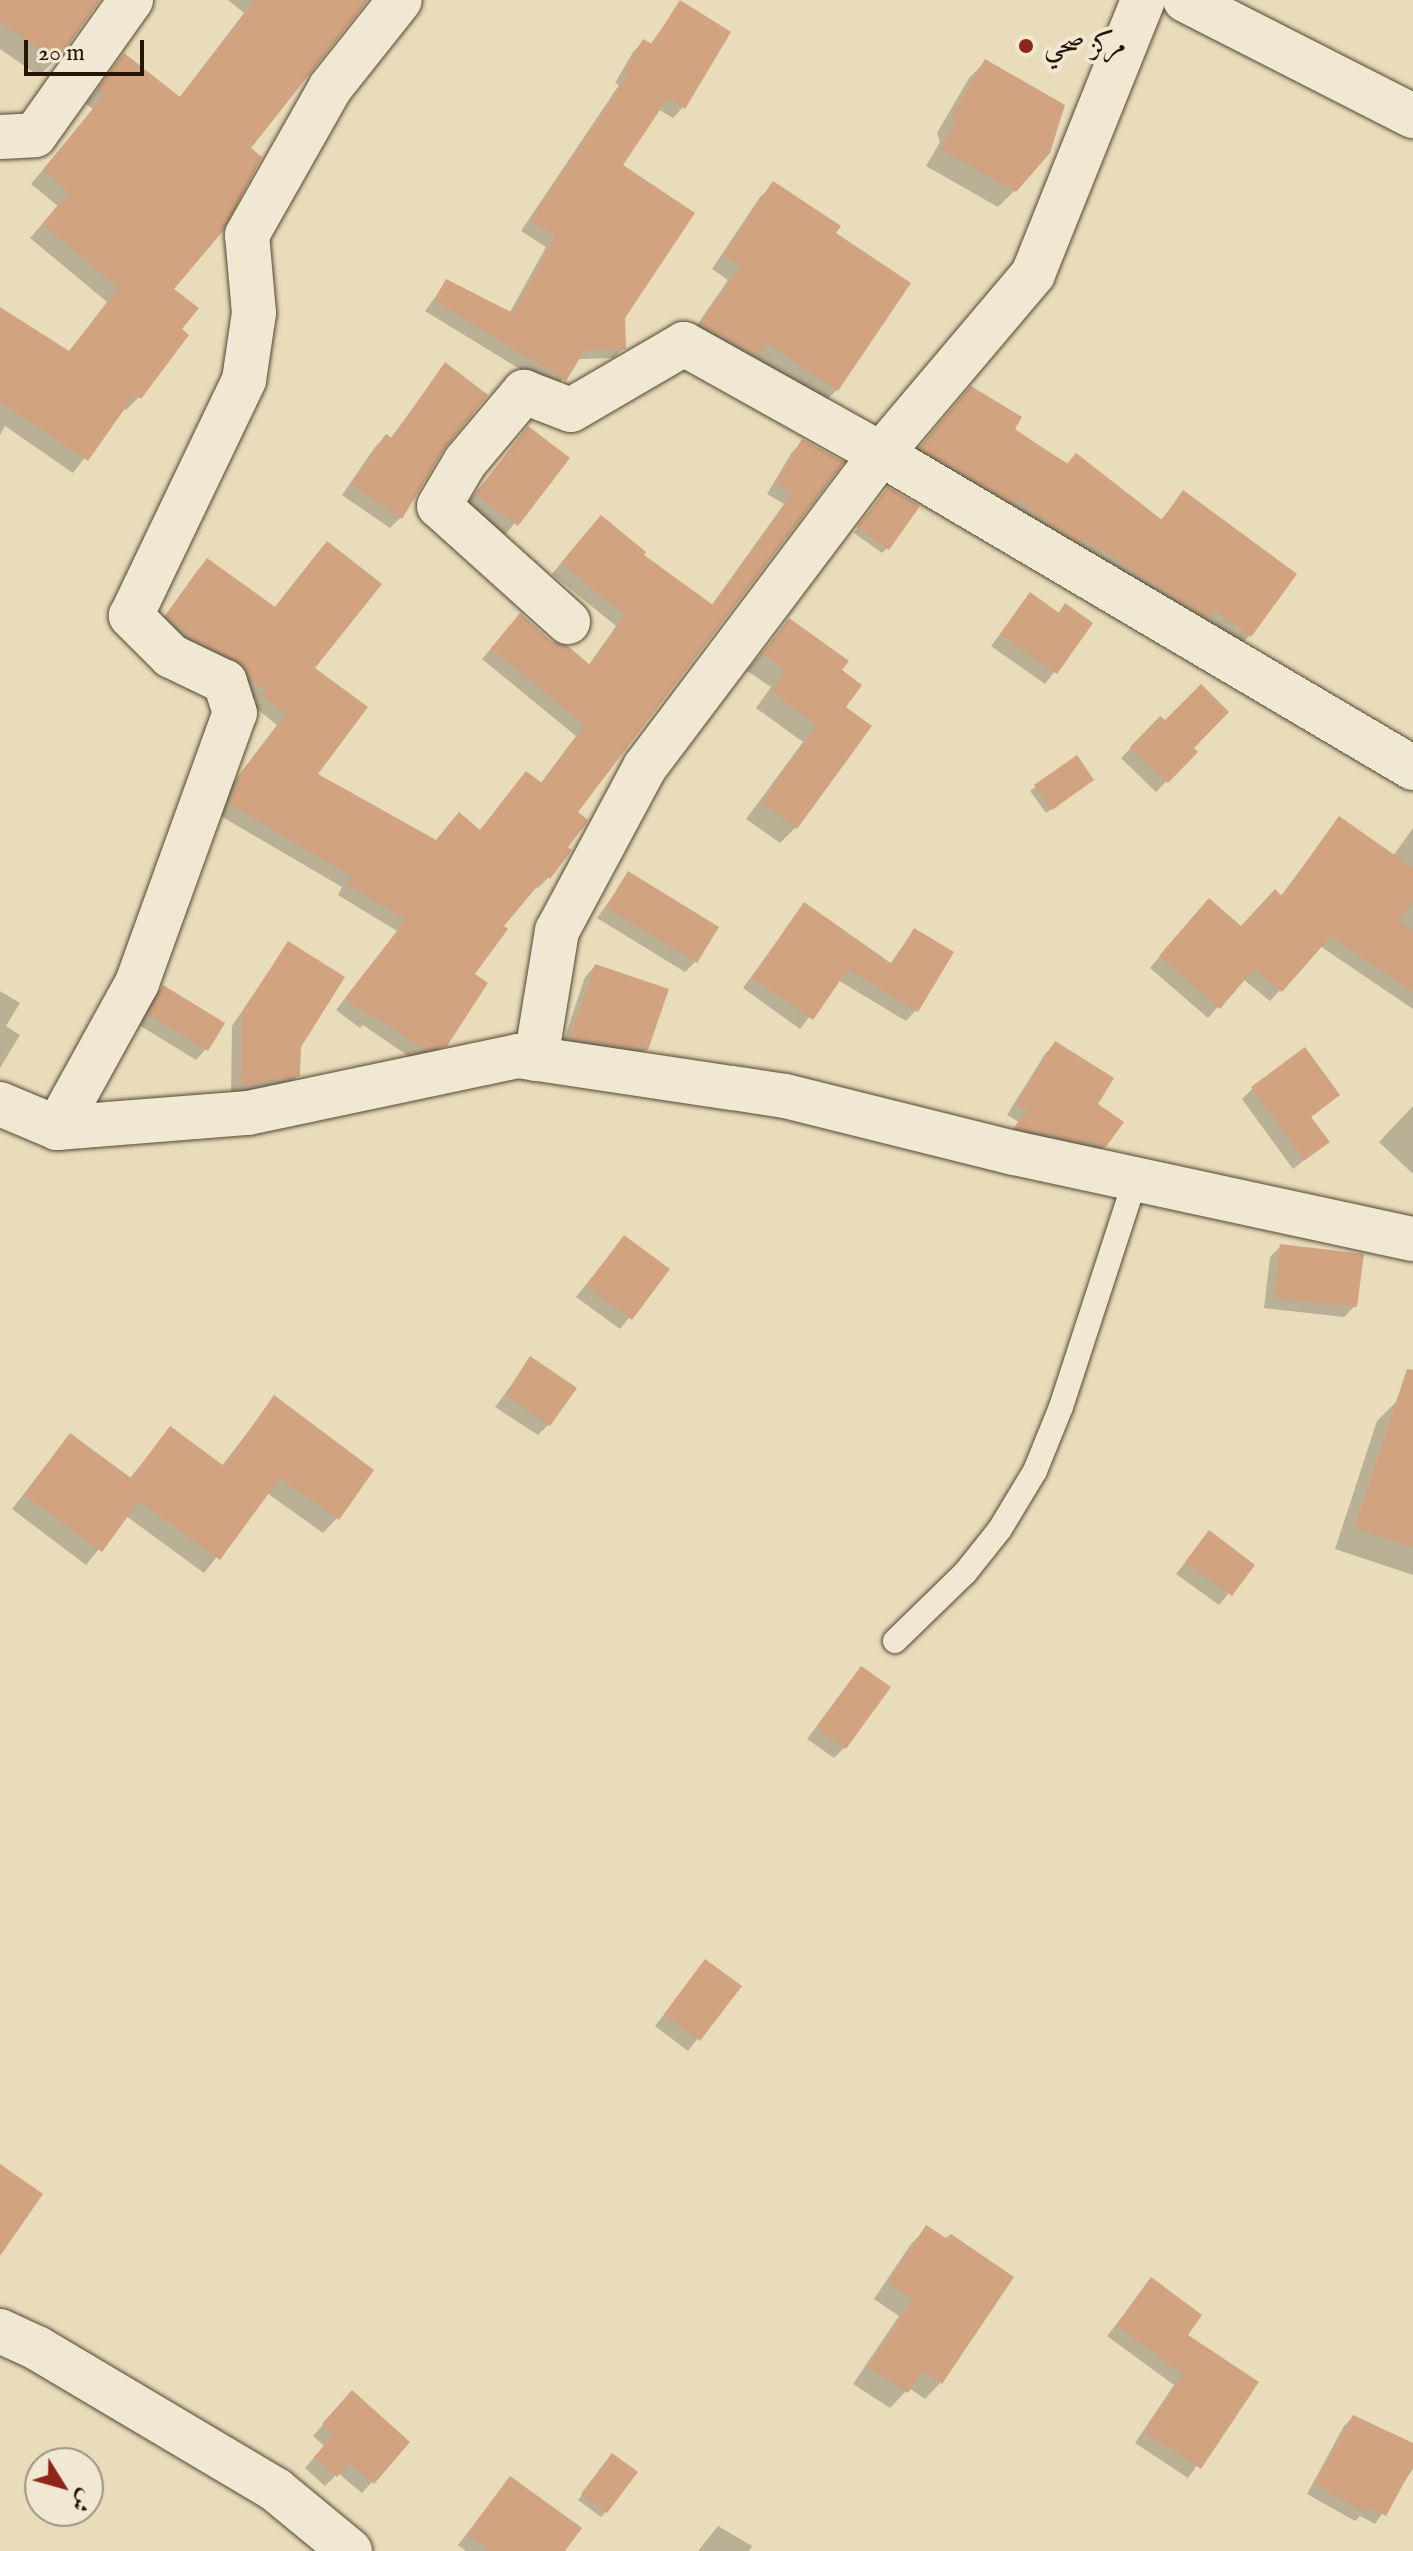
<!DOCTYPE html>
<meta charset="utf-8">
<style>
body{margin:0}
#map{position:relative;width:1413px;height:2551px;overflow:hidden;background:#e8dcbb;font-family:"IM FELL English",Amiri,serif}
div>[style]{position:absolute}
.shadow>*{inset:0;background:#0003}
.building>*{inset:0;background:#d2a380}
.roads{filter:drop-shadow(0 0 2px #564731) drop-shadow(0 0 2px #564731)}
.lane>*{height:24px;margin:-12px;padding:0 12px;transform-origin:12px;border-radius:12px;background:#f0e8d3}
.street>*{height:44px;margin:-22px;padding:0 22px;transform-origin:22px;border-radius:22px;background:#f0e8d3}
.secondary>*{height:44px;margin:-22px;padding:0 22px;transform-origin:22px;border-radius:22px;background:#f0e8d3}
.dots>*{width:22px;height:22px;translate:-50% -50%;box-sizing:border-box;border:4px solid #f0e8d3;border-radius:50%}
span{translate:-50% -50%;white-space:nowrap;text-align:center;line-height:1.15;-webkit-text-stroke:8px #f0e8d3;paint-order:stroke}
.poi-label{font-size:28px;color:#261503}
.left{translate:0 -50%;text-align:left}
.north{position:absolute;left:24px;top:2447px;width:80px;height:80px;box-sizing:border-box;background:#f0e8d3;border:2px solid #9f9480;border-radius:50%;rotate:127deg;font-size:22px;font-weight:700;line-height:32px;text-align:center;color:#261503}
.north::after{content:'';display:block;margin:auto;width:28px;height:36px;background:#8f2418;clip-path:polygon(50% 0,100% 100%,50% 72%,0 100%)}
.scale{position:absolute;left:24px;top:40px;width:120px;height:36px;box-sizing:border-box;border:4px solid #261503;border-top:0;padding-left:10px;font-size:24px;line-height:28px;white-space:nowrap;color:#261503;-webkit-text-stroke:6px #f0e8d3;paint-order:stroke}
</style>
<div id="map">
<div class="shadow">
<div style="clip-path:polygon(0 0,91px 0,96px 3px,55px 60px,39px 76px,0 49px)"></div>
<div style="clip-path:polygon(228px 0,366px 0,249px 148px,172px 290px,180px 330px,139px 397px,126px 410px,123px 408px,73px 473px,5px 426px,0 435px,0 310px,68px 353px,107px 302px,30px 238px,58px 206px,31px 184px,93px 109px,86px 104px,124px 55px,179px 98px,244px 13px)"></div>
<div style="clip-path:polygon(680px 3px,683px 107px,673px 118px,658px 109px,620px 166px,624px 348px,613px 358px,577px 359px,554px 390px,425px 311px,447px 281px,509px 314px,546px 247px,521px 231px,619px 85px,615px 83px,633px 52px,644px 41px,650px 45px)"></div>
<div style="clip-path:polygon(985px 62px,1014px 191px,998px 207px,926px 166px,940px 142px,937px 133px,969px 78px)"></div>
<div style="clip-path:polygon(774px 184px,833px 233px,837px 390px,823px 403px,754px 357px,743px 369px,688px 338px,728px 280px,712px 269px,760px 197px)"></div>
<div style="clip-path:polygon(445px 365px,442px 448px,401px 517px,390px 528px,342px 495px,375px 447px,386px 436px,390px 439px)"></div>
<div style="clip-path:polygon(959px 401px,1012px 429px,1160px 521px,1183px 493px,1250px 635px,1237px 648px,908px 461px)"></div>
<div style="clip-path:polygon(528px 429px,567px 458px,505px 535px,466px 505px)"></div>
<div style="clip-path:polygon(803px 441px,841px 462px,575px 812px,565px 847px,569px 850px,548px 878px,538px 888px,535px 886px,501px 927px,472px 975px,445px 1044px,434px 1055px,414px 1060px,363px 1025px,360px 1028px,336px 1010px,397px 931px,338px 895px,342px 887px,219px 815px,230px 787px,277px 725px,253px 706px,257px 701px,157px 627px,197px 571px,207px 560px,274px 608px,317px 554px,312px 668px,315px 774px,435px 842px,479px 831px,540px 784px,576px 736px,482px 659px,510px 626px,550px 642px,588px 666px,616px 626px,552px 574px,590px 528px,641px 556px,711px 606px,784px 504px,767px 494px,792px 452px)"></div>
<div style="clip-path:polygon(883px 494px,887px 548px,882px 553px,854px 533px)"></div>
<div style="clip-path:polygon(1030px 595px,1057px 614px,1065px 605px,1090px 624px,1045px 684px,991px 646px)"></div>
<div style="clip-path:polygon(789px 620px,839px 671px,843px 708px,796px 827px,780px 843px,746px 819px,803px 742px,756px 708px,771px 687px,747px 671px)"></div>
<div style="clip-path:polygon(1160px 718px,1195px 752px,1156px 792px,1121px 758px)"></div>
<div style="clip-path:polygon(1076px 757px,1087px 784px,1046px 813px,1030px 791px)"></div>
<div style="clip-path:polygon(1339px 818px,1393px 856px,1413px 828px,1413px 1009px,1320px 946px,1270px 1001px,1243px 979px,1208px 1018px,1150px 968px,1198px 911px,1241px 928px,1280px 897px)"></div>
<div style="clip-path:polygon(629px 874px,695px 962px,685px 972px,597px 918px)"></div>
<div style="clip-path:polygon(804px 905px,890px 964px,914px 930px,916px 1010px,906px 1021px,838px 980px,800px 1029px,743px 988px)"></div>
<div style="clip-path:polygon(288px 943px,299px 1046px,298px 1076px,287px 1086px,231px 1095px,232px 1026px)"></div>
<div style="clip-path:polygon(595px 966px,646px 1049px,635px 1060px,561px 1049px,585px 977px)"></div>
<div style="clip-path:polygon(163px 987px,206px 1049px,196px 1060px,139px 1025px,153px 998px)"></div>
<div style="clip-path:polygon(0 991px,20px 1003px,6px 1026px,20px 1035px,0 1068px)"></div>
<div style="clip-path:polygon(1055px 1044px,1096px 1104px,1105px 1146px,1094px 1157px,1005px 1138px,1019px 1122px,1007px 1115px,1045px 1054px)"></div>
<div style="clip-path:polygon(1252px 1089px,1338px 1095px,1310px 1118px,1327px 1142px,1293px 1169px,1242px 1099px)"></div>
<div style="clip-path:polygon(1413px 1106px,1413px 1174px,1379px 1142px)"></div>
<div style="clip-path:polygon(624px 1237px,668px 1269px,620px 1329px,576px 1297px)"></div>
<div style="clip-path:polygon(1281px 1246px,1355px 1306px,1344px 1317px,1264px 1308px,1270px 1257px)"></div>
<div style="clip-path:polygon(531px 1359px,549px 1424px,538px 1435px,495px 1407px)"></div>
<div style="clip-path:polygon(274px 1398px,337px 1518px,323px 1533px,267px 1493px,204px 1573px,126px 1516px,86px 1565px,12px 1509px,70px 1435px,129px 1479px,171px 1429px,221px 1467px)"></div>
<div style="clip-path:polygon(1398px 1400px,1413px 1405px,1413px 1575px,1335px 1549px,1377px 1421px)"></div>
<div style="clip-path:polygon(1209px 1533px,1252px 1565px,1219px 1605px,1176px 1574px)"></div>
<div style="clip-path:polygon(861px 1668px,845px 1747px,834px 1758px,807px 1739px)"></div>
<div style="clip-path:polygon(706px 1961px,739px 1986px,688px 2051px,655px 2026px)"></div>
<div style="clip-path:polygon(927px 2228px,940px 2383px,925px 2399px,909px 2388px,890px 2408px,853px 2384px,899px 2316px,874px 2299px,911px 2244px)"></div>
<div style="clip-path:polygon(1152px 2280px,1185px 2335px,1256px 2382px,1188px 2478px,1135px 2443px,1174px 2385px,1107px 2336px)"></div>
<div style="clip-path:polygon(342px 2403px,372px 2482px,362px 2493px,338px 2473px,325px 2486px,305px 2468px,324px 2446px,313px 2436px)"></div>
<div style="clip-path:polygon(1353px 2417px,1413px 2447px,1413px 2469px,1375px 2524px,1360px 2516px,1355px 2521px,1307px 2494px,1344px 2426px)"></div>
<div style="clip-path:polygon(608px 2461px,606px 2512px,601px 2517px,578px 2500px)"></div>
<div style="clip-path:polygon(510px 2478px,563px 2551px,466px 2551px,458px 2545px)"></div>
<div style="clip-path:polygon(718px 2526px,752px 2546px,749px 2551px,698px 2551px)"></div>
</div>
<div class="building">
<div style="clip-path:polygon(0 0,100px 0,57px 61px,0 21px)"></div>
<div style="clip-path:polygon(255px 0,368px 0,251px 148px,262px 157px,223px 231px,174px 289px,199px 308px,182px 329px,189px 335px,141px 399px,135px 394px,88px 461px,0 401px,0 307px,69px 351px,119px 288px,42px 224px,69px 192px,43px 170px,104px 95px,97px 90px,124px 53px,180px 97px)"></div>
<div style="clip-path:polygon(680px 0,731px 32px,685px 109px,668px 98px,623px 165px,695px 213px,625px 318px,626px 349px,585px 350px,566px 381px,434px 300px,446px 279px,513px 313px,555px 236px,530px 220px,628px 74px,624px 72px,643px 39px,652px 44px)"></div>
<div style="clip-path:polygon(985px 59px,1065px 105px,1050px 153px,1016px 192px,941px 149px,955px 125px,952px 115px)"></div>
<div style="clip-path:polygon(773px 181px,841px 226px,836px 233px,911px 283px,838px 391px,767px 343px,758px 356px,700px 324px,740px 266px,723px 255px)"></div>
<div style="clip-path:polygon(445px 362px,488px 395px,444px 449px,402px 519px,351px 484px,386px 434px,392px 438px)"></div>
<div style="clip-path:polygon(971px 386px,1022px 417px,1015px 429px,1067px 464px,1076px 453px,1162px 520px,1183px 490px,1297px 574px,1251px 637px,1214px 610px,1208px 618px,1085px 540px,1082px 544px,1053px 526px,1017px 498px,1014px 503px,919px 448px)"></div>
<div style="clip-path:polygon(528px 426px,570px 458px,518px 526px,475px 494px)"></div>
<div style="clip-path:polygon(802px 439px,844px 462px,578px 812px,588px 820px,585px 825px,568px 847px,572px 850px,550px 879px,546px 876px,504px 926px,508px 929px,475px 974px,488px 983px,447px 1046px,425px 1050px,374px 1016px,372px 1019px,345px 998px,406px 920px,347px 884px,351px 876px,229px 804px,240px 774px,286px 714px,262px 695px,266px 690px,250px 679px,243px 665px,194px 639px,166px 615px,207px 558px,275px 607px,327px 541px,382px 584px,315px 668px,368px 707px,318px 774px,436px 840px,459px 812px,480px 830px,526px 771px,542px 783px,585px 725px,491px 648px,520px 613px,551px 641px,568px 646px,590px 665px,625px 615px,561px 563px,601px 515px,646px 552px,644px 555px,713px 605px,793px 493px,776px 483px)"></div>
<div style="clip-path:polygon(888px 487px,920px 506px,889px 550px,857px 527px)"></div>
<div style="clip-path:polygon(1030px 592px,1059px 613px,1065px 603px,1093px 623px,1057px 674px,1000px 634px)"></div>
<div style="clip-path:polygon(789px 618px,849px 661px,842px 670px,862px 685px,846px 707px,872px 726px,797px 829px,761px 802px,817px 725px,771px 691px,785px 670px,762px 654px)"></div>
<div style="clip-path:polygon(1201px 684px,1229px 712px,1194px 748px,1198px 752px,1168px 783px,1130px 747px,1160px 716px,1165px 720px)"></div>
<div style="clip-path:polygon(1077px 755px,1094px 780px,1052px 810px,1034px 785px)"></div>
<div style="clip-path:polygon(1339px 816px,1413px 868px,1413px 901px,1399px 921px,1413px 931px,1413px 992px,1331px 936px,1282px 992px,1254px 969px,1220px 1009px,1159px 956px,1209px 898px,1241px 926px,1275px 889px,1282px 896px)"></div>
<div style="clip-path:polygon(628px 871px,719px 927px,697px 963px,606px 907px)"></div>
<div style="clip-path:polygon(804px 902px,892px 964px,914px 928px,954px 952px,918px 1012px,848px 969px,813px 1020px,752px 977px)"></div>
<div style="clip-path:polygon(288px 941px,345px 977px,301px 1047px,300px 1076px,241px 1086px,242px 1013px)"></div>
<div style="clip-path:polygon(595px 964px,669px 989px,648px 1050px,570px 1038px)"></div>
<div style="clip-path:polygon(163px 985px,225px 1023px,208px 1051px,148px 1014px)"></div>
<div style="clip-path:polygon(1055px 1041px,1114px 1078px,1098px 1104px,1124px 1122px,1106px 1147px,1014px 1127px,1028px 1111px,1016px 1104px)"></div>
<div style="clip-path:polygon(1305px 1047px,1340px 1095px,1311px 1117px,1330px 1142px,1305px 1160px,1251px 1087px)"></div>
<div style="clip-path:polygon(624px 1235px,670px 1269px,632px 1320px,586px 1286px)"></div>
<div style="clip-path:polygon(1280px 1244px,1364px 1254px,1357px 1307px,1274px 1298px)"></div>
<div style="clip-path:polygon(530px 1356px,577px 1388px,550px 1426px,505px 1395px)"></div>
<div style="clip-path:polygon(1407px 1369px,1413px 1370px,1413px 1547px,1354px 1528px)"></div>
<div style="clip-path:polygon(274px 1395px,374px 1470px,339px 1520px,280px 1478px,220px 1560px,139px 1501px,102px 1552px,24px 1494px,70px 1433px,131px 1478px,170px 1426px,224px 1466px)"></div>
<div style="clip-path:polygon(1209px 1530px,1255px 1565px,1232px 1596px,1185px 1562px)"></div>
<div style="clip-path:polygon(861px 1666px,891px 1687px,846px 1749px,816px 1727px)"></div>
<div style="clip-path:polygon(705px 1959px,742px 1986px,700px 2041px,664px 2014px)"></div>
<div style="clip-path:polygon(0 2164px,43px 2194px,0 2256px)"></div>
<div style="clip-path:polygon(926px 2225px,946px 2238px,951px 2234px,1014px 2277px,942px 2384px,923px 2371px,908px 2393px,868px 2367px,913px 2299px,888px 2283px)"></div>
<div style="clip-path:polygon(1151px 2277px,1202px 2315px,1188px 2335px,1259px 2382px,1201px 2469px,1144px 2432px,1183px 2374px,1116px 2325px)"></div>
<div style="clip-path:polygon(352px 2390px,410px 2442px,374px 2484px,350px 2463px,337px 2477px,314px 2457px,334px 2434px,322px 2424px)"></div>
<div style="clip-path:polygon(1353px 2415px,1413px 2443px,1413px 2466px,1386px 2516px,1369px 2507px,1366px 2513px,1314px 2484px)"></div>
<div style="clip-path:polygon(612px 2453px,638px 2472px,607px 2513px,581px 2494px)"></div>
<div style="clip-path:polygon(510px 2476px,582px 2528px,565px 2551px,491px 2551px,467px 2534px)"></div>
</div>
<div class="roads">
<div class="lane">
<div style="left:895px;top:1641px;width:98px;rotate:-44.2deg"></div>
<div style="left:965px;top:1573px;width:56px;rotate:-51.5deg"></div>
<div style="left:1000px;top:1529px;width:68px;rotate:-58.9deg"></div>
<div style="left:1035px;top:1471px;width:69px;rotate:-67.9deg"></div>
<div style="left:1061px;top:1407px;width:239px;rotate:-71.9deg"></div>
</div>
<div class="street">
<div style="left:0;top:137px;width:35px;rotate:-3deg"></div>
<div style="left:35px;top:135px;width:166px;rotate:-54.6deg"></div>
<div style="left:568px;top:622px;width:173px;rotate:-138deg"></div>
<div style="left:439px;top:506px;width:51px;rotate:-59.4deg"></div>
<div style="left:465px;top:462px;width:92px;rotate:-49.9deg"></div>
<div style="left:524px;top:392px;width:50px;rotate:21deg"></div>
<div style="left:571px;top:410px;width:131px;rotate:-30.3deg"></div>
<div style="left:684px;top:344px;width:226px;rotate:29.2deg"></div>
<div style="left:881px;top:454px;width:618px;rotate:30.55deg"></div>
<div style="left:536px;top:1059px;width:130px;rotate:-80.7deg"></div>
<div style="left:557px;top:931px;width:186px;rotate:-61.8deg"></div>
<div style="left:645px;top:767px;width:392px;rotate:-53deg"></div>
<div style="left:881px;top:454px;width:236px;rotate:-49.8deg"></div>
<div style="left:1033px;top:274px;width:295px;rotate:-68.1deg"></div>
<div style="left:0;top:1104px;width:62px;rotate:22.8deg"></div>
<div style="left:57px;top:1128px;width:192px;rotate:-4.5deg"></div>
<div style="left:248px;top:1113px;width:276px;rotate:-11.9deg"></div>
<div style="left:518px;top:1056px;width:270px;rotate:8.5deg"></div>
<div style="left:785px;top:1096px;width:236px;rotate:14deg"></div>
<div style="left:1014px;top:1153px;width:408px;rotate:12.2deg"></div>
<div style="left:57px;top:1128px;width:166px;rotate:-61.1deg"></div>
<div style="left:137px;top:983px;width:287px;rotate:-70.1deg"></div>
<div style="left:235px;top:713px;width:33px;rotate:-108deg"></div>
<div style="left:225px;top:682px;width:60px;rotate:-154.3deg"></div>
<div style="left:171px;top:656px;width:57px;rotate:-135deg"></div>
<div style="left:131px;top:616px;width:262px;rotate:-64.4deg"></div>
<div style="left:244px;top:380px;width:68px;rotate:-81.5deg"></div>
<div style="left:254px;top:313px;width:78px;rotate:-95.1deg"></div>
<div style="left:247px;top:235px;width:169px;rotate:-60.5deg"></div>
<div style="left:330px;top:88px;width:112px;rotate:-51.5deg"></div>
<div style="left:0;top:2331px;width:41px;rotate:24.7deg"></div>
<div style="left:37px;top:2348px;width:278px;rotate:30.7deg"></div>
<div style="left:276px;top:2490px;width:96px;rotate:39.5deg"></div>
</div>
<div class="secondary">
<div style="left:1185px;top:0;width:256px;rotate:27deg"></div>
</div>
</div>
<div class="dots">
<div style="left:1026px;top:46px;background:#8f2418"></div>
</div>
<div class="poi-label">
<span class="left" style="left:1044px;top:46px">مركز صحي</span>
</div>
<div class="north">ش</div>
<div class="scale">20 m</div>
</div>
